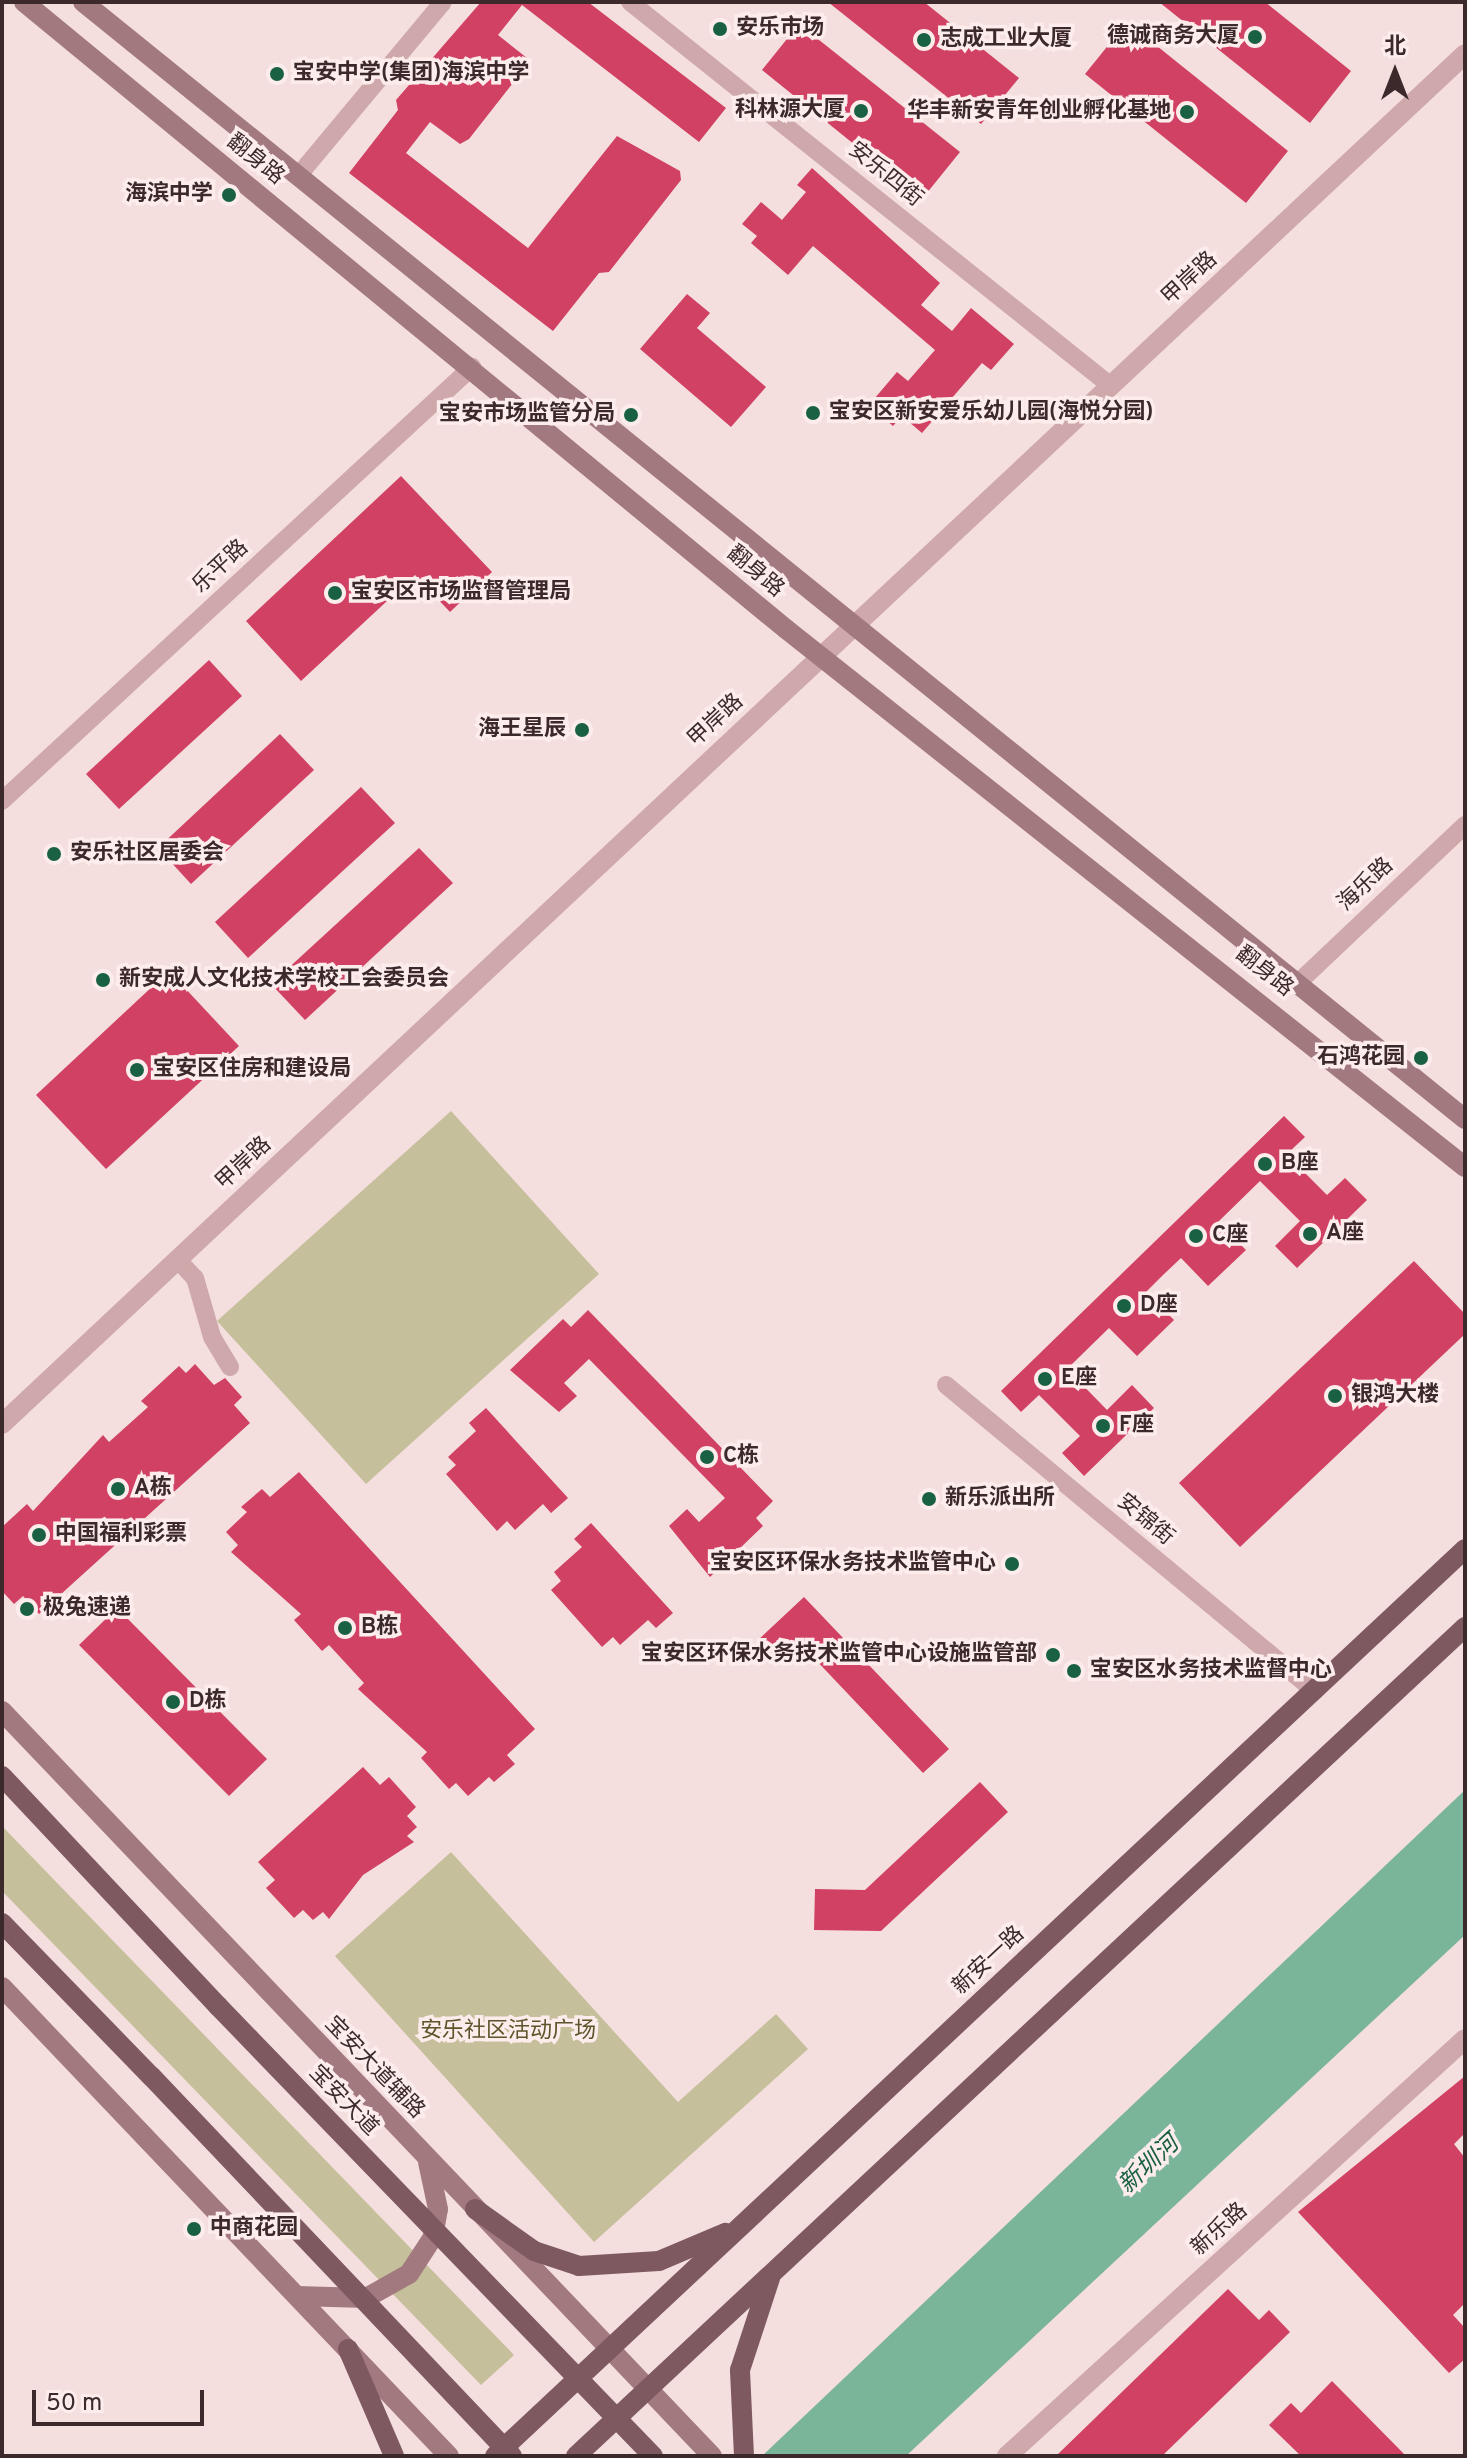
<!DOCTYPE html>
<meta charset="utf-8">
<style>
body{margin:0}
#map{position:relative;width:1467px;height:2458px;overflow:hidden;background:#f5dfde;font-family:Overpass,"Noto Sans SC",sans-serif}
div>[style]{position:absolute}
.green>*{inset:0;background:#c6bf9c}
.water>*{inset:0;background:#7ab59a}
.building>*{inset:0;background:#d04164}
.minor>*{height:18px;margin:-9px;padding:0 9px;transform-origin:9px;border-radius:9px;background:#cea8aa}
.tertiary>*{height:20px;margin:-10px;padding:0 10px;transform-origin:10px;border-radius:10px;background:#cea8aa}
.secondary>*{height:20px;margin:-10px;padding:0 10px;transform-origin:10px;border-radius:10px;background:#a2797e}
.primary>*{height:20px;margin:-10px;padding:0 10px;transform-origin:10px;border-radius:10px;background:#7e595f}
.primary-bridge>*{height:20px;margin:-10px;padding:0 10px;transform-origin:10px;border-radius:10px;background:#7e595f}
.dots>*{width:22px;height:22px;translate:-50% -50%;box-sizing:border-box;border:4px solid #fceceb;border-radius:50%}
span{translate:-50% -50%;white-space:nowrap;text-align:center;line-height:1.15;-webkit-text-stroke:7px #fceceb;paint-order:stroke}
.poi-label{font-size:22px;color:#3b292c;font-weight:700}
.left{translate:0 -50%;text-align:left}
.right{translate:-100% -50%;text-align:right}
.street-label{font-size:22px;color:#3b292c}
.park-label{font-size:22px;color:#5b552a}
.water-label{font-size:24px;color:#1a6043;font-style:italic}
.frame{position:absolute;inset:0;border:4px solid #3b292c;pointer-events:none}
.north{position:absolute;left:1355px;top:32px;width:80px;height:80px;-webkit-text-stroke:6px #fceceb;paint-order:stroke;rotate:0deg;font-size:22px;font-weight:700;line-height:32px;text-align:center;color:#3b292c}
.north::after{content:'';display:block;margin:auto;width:28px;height:36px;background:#3b292c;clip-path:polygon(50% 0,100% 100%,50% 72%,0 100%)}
.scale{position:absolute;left:32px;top:2390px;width:172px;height:36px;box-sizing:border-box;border:4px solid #3b292c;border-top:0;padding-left:10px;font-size:24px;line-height:28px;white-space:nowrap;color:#3b292c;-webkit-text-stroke:6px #fceceb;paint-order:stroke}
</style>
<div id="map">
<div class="green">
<div style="clip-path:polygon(451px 1111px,599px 1274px,366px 1484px,217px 1321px)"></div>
<div style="clip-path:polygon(2px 1826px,514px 2355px,481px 2385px,2px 1891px)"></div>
<div style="clip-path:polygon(451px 1852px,678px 2102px,776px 2014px,808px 2049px,594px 2242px,335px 1956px)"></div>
</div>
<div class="water">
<div style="clip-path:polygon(1465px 1790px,1465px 1935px,906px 2456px,762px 2456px)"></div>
</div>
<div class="building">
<div style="clip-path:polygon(481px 2px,588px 2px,726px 108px,699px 142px,522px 5px,498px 35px,527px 58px,524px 69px,469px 139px,460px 144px,430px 122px,406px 153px,528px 248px,617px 136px,680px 171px,681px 180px,609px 272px,599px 273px,553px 331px,349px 173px,398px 110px,396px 100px)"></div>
<div style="clip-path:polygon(828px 2px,924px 2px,1019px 78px,981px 124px)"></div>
<div style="clip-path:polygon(1159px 2px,1265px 2px,1351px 71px,1310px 123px)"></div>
<div style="clip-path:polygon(1127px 22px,1288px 151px,1246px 203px,1085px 74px)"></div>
<div style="clip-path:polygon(799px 24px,960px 152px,922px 199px,762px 70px)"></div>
<div style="clip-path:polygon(812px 168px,940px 283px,921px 305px,952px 331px,971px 308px,1014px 344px,991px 370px,982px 363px,922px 433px,902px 416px,893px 426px,869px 405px,897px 372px,908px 381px,935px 350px,813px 246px,788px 275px,751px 243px,757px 236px,742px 224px,761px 202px,782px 220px,806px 192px,797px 185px)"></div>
<div style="clip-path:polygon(687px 294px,710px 313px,697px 328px,766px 387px,731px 427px,640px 349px)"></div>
<div style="clip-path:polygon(401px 476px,492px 572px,450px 612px,415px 575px,301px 681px,246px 621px)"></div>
<div style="clip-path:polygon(209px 660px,242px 696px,119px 809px,86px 774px)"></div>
<div style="clip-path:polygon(280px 734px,314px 770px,191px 884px,158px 848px)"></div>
<div style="clip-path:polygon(361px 787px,395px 823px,248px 958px,215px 922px)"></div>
<div style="clip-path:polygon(419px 848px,453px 883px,305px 1020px,271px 984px)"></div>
<div style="clip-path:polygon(169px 971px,239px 1046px,106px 1169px,36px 1095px)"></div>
<div style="clip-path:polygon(1284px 1116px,1305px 1137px,1287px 1154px,1307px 1175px,1327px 1195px,1345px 1178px,1367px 1200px,1297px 1268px,1275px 1246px,1300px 1221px,1260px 1181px,1218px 1222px,1246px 1250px,1208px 1286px,1181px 1258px,1163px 1275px,1146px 1292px,1174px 1320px,1137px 1356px,1109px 1328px,1067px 1369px,1107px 1410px,1132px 1385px,1154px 1408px,1084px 1476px,1062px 1453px,1080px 1436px,1039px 1395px,1021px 1412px,1001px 1391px)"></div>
<div style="clip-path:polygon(1414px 1261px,1465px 1314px,1465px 1334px,1240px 1547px,1179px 1483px)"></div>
<div style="clip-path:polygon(588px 1310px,773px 1501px,756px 1518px,763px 1526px,710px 1577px,669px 1526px,687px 1509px,699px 1522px,725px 1498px,589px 1359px,564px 1383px,577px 1396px,559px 1412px,510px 1370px,563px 1319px,571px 1327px)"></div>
<div style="clip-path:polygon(195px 1364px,214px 1385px,225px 1378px,242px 1397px,234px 1405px,250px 1423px,39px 1614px,23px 1596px,14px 1604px,2px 1591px,2px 1527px,27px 1504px,33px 1511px,103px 1435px,109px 1442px,148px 1407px,141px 1401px,179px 1366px,186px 1373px)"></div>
<div style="clip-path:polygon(486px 1408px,568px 1498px,551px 1513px,543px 1504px,515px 1530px,507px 1521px,497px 1531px,446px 1474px,456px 1465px,448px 1457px,476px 1431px,469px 1423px)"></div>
<div style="clip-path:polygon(299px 1472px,535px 1729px,507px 1755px,515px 1764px,494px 1782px,489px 1777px,468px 1796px,456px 1783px,449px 1789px,421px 1758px,427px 1752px,358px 1689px,364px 1683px,329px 1645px,322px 1651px,294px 1620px,301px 1614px,231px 1552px,238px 1545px,226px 1532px,247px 1512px,241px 1507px,262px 1489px,270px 1497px)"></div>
<div style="clip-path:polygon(591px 1523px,673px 1613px,656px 1628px,648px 1620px,620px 1645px,613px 1637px,602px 1647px,551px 1590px,561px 1581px,554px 1572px,582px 1547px,574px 1539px)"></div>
<div style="clip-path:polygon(804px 1597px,949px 1749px,923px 1773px,813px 1657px,774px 1656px,758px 1640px)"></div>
<div style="clip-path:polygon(117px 1608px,267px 1759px,229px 1796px,79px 1645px)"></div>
<div style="clip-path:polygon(363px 1767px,380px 1785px,389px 1777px,416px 1807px,407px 1816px,417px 1827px,407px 1836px,414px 1842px,363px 1875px,329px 1919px,323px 1912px,313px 1920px,303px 1910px,294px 1918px,266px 1888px,275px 1880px,258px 1862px)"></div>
<div style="clip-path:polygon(980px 1782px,1008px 1812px,881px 1931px,814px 1930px,815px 1889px,865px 1890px)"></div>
<div style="clip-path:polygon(1465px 2076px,1465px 2133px,1454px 2144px,1465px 2158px,1465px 2303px,1453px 2315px,1465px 2328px,1465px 2359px,1449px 2373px,1298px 2212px)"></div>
<div style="clip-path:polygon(1228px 2289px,1259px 2320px,1269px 2310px,1290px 2332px,1162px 2456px,1056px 2456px)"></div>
<div style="clip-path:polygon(1332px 2381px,1406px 2456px,1301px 2456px,1269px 2425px,1291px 2403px,1301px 2413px)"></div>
</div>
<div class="minor">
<div style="left:630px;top:2px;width:615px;rotate:38.6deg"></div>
<div style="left:298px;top:176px;width:226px;rotate:-50.2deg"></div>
<div style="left:2px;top:801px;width:640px;rotate:-42.72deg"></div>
<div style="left:1300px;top:981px;width:227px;rotate:-43.4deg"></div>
<div style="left:177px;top:1259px;width:26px;rotate:47deg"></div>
<div style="left:195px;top:1278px;width:61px;rotate:73.9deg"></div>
<div style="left:212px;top:1337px;width:35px;rotate:59deg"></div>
<div style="left:946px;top:1385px;width:479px;rotate:39.7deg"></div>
</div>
<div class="tertiary">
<div style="left:2px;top:1424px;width:2004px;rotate:-43.12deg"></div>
<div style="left:1007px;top:2456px;width:619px;rotate:-42.32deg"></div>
</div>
<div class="secondary">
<div style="left:24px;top:2px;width:987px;rotate:39.45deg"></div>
<div style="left:786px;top:629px;width:866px;rotate:38.39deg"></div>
<div style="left:83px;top:2px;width:1777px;rotate:38.95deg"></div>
<div style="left:2px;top:1711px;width:1029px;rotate:46.38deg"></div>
<div style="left:2px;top:1987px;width:648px;rotate:46.38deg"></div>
<div style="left:297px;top:2296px;width:69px;rotate:1.7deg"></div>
<div style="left:366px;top:2298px;width:49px;rotate:-29.2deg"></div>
<div style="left:409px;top:2274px;width:44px;rotate:-57deg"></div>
<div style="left:433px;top:2237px;width:28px;rotate:-80deg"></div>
<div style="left:438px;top:2209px;width:48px;rotate:-102deg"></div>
</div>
<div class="primary">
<div style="left:2px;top:1776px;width:316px;rotate:46.8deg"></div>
<div style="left:2px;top:1923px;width:214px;rotate:45.8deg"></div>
<div style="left:475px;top:2209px;width:72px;rotate:35.4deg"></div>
<div style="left:534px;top:2251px;width:47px;rotate:18.4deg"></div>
<div style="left:579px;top:2266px;width:80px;rotate:-3.6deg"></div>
<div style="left:659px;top:2261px;width:72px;rotate:-23deg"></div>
<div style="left:348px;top:2349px;width:116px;rotate:66.7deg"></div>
<div style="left:495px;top:2456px;width:1328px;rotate:-43.08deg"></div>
<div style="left:576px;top:2456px;width:1216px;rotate:-43deg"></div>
<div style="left:744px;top:2456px;width:86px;rotate:-92.7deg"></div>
<div style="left:740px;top:2370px;width:97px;rotate:-71.9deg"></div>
</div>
<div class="primary-bridge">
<div style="left:218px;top:2006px;width:626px;rotate:45.97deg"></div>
<div style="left:151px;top:2076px;width:524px;rotate:46.47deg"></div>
</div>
<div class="dots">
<div style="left:720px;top:29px;background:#1a6043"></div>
<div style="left:1255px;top:37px;background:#1a6043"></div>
<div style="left:924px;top:40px;background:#1a6043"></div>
<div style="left:277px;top:74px;background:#1a6043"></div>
<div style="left:861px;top:111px;background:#1a6043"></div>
<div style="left:1187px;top:112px;background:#1a6043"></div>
<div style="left:229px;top:195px;background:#1a6043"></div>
<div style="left:813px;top:413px;background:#1a6043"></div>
<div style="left:631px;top:415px;background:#1a6043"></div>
<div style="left:335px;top:593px;background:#1a6043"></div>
<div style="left:582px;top:730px;background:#1a6043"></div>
<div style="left:54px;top:854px;background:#1a6043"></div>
<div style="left:103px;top:980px;background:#1a6043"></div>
<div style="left:1421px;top:1058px;background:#1a6043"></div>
<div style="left:137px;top:1070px;background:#1a6043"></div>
<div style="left:1265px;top:1164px;background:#1a6043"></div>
<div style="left:1310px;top:1234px;background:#1a6043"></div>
<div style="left:1196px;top:1236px;background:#1a6043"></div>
<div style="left:1124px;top:1306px;background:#1a6043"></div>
<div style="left:1045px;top:1379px;background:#1a6043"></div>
<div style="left:1335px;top:1396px;background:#1a6043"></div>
<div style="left:1103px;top:1426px;background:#1a6043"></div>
<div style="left:707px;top:1457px;background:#1a6043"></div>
<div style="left:118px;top:1489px;background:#1a6043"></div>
<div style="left:929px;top:1499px;background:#1a6043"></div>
<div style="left:39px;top:1535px;background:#1a6043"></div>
<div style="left:1012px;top:1564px;background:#1a6043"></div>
<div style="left:27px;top:1609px;background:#1a6043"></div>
<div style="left:345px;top:1628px;background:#1a6043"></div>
<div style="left:1053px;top:1655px;background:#1a6043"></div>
<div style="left:1074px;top:1671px;background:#1a6043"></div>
<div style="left:173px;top:1702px;background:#1a6043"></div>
<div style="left:194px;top:2229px;background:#1a6043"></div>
</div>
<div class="poi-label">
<span class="left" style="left:736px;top:29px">安乐市场</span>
<span class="right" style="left:1239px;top:37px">德诚商务大厦</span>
<span class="left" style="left:940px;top:40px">志成工业大厦</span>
<span class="left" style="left:293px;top:74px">宝安中学(集团)海滨中学</span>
<span class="right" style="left:845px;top:111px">科林源大厦</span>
<span class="right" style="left:1171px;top:112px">华丰新安青年创业孵化基地</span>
<span class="right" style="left:213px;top:195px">海滨中学</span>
<span class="left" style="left:829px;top:413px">宝安区新安爱乐幼儿园(海悦分园)</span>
<span class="right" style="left:615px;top:415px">宝安市场监管分局</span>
<span class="left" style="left:351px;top:593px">宝安区市场监督管理局</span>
<span class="right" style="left:566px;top:730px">海王星辰</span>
<span class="left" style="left:70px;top:854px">安乐社区居委会</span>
<span class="left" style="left:119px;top:980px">新安成人文化技术学校工会委员会</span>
<span class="right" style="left:1405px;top:1058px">石鸿花园</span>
<span class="left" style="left:153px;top:1070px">宝安区住房和建设局</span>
<span class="left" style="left:1281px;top:1164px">B座</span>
<span class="left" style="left:1326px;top:1234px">A座</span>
<span class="left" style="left:1212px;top:1236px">C座</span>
<span class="left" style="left:1140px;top:1306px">D座</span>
<span class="left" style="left:1061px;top:1379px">E座</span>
<span class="left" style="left:1351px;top:1396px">银鸿大楼</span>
<span class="left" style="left:1119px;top:1426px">F座</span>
<span class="left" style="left:723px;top:1457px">C栋</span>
<span class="left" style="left:134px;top:1489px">A栋</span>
<span class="left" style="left:945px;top:1499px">新乐派出所</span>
<span class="left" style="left:55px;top:1535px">中国福利彩票</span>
<span class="right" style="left:996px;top:1564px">宝安区环保水务技术监管中心</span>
<span class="left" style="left:43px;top:1609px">极兔速递</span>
<span class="left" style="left:361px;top:1628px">B栋</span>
<span class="right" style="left:1037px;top:1655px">宝安区环保水务技术监管中心设施监管部</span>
<span class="left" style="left:1090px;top:1671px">宝安区水务技术监督中心</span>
<span class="left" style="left:189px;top:1702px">D栋</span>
<span class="left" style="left:210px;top:2229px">中商花园</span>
</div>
<div class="street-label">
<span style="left:255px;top:160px;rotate:39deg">翻身路</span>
<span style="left:885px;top:175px;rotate:39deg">安乐四街</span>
<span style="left:1190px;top:279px;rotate:-43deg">甲岸路</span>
<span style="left:221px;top:567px;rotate:-43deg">乐平路</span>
<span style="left:755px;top:572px;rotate:40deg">翻身路</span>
<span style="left:716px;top:721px;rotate:-43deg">甲岸路</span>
<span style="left:1366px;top:885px;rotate:-43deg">海乐路</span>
<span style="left:1264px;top:972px;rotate:38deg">翻身路</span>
<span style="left:244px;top:1164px;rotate:-43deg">甲岸路</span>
<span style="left:1145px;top:1520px;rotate:40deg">安锦街</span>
<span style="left:989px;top:1961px;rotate:-43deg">新安一路</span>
<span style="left:374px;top:2068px;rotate:46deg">宝安大道辅路</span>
<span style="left:343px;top:2101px;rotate:46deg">宝安大道</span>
<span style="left:1220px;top:2230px;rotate:-42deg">新乐路</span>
</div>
<div class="park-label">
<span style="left:508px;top:2032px">安乐社区活动广场</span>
</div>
<div class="water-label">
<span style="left:1150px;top:2166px;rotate:-43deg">新圳河</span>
</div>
<div class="frame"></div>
<div class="north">北</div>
<div class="scale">50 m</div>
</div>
